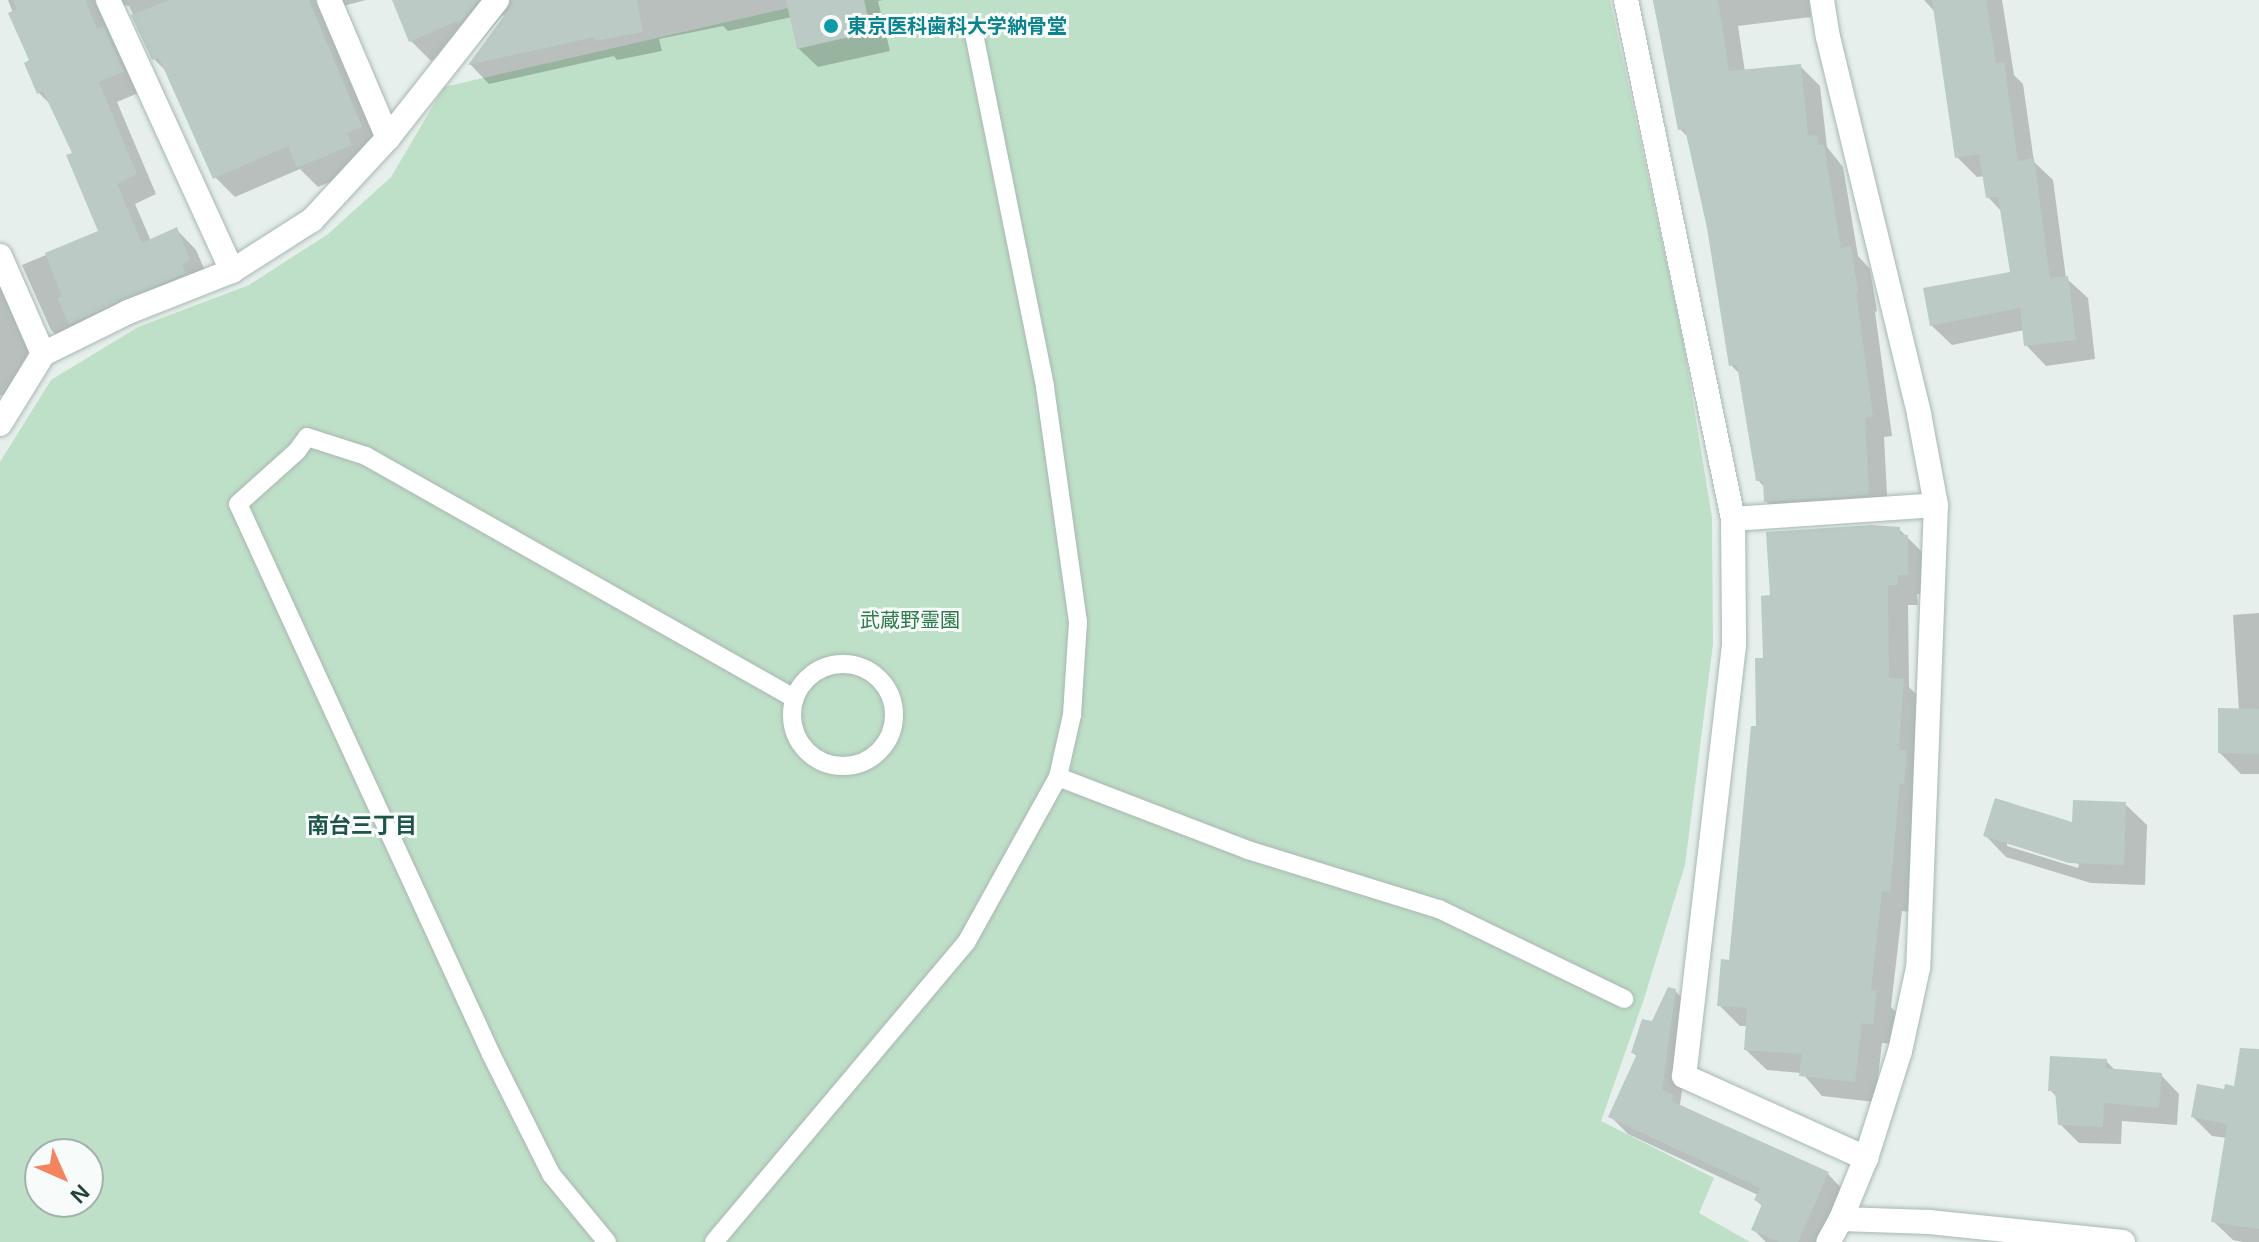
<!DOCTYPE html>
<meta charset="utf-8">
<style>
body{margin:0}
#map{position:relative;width:2259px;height:1242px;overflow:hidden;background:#e6efeb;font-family:Helvetica,"Noto Sans JP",sans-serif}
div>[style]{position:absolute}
.green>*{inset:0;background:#bfe0c8}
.shadow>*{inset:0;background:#0003}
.building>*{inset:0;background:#bbcac4}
.roads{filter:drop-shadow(0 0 2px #a8b8b2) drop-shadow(0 0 2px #a8b8b2)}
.lane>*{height:18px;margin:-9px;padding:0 9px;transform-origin:9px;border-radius:9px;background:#fff}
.lane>.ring{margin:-9px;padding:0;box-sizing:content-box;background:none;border:18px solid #fff;border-radius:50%}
.street>*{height:24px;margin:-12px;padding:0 12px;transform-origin:12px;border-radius:12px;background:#fff}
.dots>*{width:22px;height:22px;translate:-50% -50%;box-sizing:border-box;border:4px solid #f7fbf9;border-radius:50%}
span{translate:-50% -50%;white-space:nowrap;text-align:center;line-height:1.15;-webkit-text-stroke:6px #f7fbf9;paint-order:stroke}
.culture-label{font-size:20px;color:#0d838f;font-weight:700}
.left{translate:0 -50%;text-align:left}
.park-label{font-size:20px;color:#2d7a4b}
.neighbourhood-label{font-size:22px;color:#1f5548;font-weight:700}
.north{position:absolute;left:24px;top:1138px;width:80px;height:80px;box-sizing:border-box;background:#f7fbf9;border:2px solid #a3b1ad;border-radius:50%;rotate:135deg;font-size:22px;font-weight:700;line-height:32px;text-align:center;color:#24423a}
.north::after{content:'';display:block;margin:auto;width:28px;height:36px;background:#f4845f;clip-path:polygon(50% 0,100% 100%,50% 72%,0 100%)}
</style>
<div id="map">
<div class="green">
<div style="clip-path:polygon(evenodd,823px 0,1610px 0,1682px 335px,1712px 517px,1713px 644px,1685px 865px,1643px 1002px,1601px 1121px,1714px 1178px,1699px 1213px,1750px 1242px,0 1242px,0 462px,51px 380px,138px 327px,249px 285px,328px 234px,391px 177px,444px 87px,823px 0,40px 1154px,88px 1154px,88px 1202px,40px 1202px,40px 1154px)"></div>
</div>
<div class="shadow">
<div style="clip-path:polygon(8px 0,366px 0,343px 6px,381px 147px,371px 165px,318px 187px,300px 169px,235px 197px,215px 177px,168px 73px,154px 59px,129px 6px,123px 5px,143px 91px,117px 102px,156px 194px,135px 204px,151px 241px,177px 230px,196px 250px,209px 280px,205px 293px,71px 350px,51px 330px,22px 265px,101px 232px,75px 154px,53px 107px,38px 92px,32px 61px)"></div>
<div style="clip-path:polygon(394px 0,883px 0,878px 1px,890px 51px,818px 67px,798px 48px,792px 17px,728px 31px,723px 26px,659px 39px,662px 51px,617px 60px,614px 56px,489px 84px,470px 64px,506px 17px,503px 15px,479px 43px,476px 41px,431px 61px,411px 41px)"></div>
<div style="clip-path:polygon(1653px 0,1809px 0,1811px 17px,1738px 26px,1745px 72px,1800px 66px,1820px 86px,1827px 147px,1843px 167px,1858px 256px,1870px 269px,1877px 311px,1875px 312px,1892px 436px,1884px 437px,1888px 514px,1786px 521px,1766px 501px,1765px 488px,1758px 480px,1740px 374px,1731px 365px,1709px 227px,1689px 138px,1680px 129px)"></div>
<div style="clip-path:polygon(1924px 0,2002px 0,2014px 75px,2023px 84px,2034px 162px,2053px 180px,2066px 278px,2088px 298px,2095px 359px,2046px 366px,2026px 345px,2024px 330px,1952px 345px,1931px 325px,2012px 274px,2002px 212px,1988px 197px,1984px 176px,1977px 177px,1957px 157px,1935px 12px)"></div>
<div style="clip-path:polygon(0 281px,41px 364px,27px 384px,0 396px)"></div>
<div style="clip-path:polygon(1899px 529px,1928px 558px,1928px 595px,1917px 594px,1918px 605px,1908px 605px,1909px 687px,1924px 702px,1910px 912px,1902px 911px,1891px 1007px,1897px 1013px,1893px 1044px,1882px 1043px,1875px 1102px,1822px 1096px,1802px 1073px,1767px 1070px,1746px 1050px,1748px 1026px,1740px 1026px,1719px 1005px,1731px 962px,1772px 597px)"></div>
<div style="clip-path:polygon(2259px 613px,2259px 774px,2241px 774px,2220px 753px,2239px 711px,2233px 615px)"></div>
<div style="clip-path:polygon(evenodd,2125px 804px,2147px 825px,2145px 885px,2091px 883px,2006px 857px,1985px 835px,2074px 825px,2125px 804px,2007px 842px,2079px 864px,2078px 868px,2007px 846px,2007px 842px)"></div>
<div style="clip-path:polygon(1675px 991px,1693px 1009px,1680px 1105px,1828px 1174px,1845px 1192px,1823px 1242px,1766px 1242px,1753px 1229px,1763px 1207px,1756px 1200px,1758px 1195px,1628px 1134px,1611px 1117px,1638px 1057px,1633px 1053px)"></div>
<div style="clip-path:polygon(2106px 1061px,2116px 1071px,2161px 1075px,2179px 1094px,2177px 1125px,2122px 1121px,2121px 1144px,2079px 1143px,2060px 1124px,2058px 1098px,2050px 1090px)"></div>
<div style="clip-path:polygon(2259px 1089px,2259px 1242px,2243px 1242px,2233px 1240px,2213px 1221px,2227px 1138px,2212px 1136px,2193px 1117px,2226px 1091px)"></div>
</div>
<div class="building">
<div style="clip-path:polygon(13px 0,85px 0,97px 29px,104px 26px,124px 72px,99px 82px,137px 174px,117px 184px,142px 243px,177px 227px,190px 260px,182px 264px,186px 273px,69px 324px,57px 298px,62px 296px,45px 253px,98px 231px,66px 155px,72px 153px,43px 91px,37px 94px,24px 63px,29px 60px,8px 13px,17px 9px)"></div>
<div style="clip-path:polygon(169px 0,309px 0,362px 127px,347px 133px,352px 145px,297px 168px,288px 146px,213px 179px,159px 58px,152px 60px,131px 15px)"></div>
<div style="clip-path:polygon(392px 0,478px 0,458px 25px,457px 21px,409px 42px)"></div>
<div style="clip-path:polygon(512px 0,637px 0,643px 32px,595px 41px,595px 37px,468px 65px,509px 9px)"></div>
<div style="clip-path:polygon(786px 0,864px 0,871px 32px,797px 49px)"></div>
<div style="clip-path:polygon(1653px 0,1718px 0,1729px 71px,1801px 64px,1808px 136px,1817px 135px,1818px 145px,1824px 145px,1841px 248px,1851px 246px,1858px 292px,1856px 292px,1873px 416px,1865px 418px,1869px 495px,1764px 502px,1763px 481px,1756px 481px,1737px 365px,1729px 366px,1707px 228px,1685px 129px,1678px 130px)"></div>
<div style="clip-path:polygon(1932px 0,1986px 0,1996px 63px,2004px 62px,2018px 161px,2034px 158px,2050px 278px,2068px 276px,2076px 340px,2024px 346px,2020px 308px,1930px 326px,1923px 288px,2010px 272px,1998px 197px,1986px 198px,1979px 154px,1955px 158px)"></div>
<div style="clip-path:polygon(1871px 525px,1900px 527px,1900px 535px,1908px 535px,1908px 575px,1898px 575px,1898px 585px,1888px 585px,1889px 678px,1904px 679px,1899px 750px,1907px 750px,1904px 784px,1900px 783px,1890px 892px,1882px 891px,1871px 990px,1877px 990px,1873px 1025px,1862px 1023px,1855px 1082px,1799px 1076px,1802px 1054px,1744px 1050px,1747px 1008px,1717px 1006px,1721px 959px,1729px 960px,1751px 726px,1756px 726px,1755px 658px,1763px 658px,1761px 596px,1770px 595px,1766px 532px)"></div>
<div style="clip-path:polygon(2218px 708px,2259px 709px,2259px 754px,2218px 753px)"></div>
<div style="clip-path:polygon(1995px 798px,2072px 822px,2073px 800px,2126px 802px,2124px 865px,2069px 863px,1983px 836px)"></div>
<div style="clip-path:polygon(1668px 987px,1676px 989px,1662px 1090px,1674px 1095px,1671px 1101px,1829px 1172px,1798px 1242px,1780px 1242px,1751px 1230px,1762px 1204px,1754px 1200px,1760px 1188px,1608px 1117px,1637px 1054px,1631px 1053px,1642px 1019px,1652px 1021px)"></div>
<div style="clip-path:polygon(2240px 1048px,2259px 1049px,2259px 1229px,2211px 1222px,2227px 1124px,2191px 1117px,2197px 1084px,2224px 1089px,2225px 1084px,2234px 1086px)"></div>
<div style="clip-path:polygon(2050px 1056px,2107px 1059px,2106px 1068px,2162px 1073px,2159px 1108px,2104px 1103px,2103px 1127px,2058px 1125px,2055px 1091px,2048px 1091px)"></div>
</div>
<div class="roads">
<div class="lane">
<div class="ring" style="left:792px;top:664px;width:84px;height:84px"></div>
<div style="left:1058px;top:777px;width:204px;rotate:21deg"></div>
<div style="left:1248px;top:850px;width:200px;rotate:17.2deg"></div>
<div style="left:1439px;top:909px;width:206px;rotate:25.9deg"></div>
<div style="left:607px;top:1242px;width:88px;rotate:-129.5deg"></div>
<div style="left:551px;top:1174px;width:134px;rotate:-116.6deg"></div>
<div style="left:491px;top:1054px;width:605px;rotate:-114.7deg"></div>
<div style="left:238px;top:504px;width:79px;rotate:-41.9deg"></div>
<div style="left:297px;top:451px;width:17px;rotate:-54deg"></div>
<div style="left:307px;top:437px;width:62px;rotate:17.9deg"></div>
<div style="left:366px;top:456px;width:492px;rotate:29.5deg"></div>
<div style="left:714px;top:1242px;width:391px;rotate:-49.9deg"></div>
<div style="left:966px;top:943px;width:190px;rotate:-61deg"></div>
<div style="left:1058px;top:777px;width:64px;rotate:-77.3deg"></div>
<div style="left:1072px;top:715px;width:93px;rotate:-86.3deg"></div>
<div style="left:1078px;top:622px;width:238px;rotate:-98deg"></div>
<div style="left:1045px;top:386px;width:363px;rotate:-101.4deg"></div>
</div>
<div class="street">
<div style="left:108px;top:0;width:298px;rotate:65.4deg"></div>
<div style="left:329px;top:0;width:150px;rotate:66.9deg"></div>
<div style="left:1626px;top:0;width:530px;rotate:78.35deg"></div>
<div style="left:1733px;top:519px;width:126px;rotate:89.5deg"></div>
<div style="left:1734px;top:645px;width:434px;rotate:96.6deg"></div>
<div style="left:1684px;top:1076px;width:200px;rotate:24.3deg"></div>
<div style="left:1822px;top:0;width:37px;rotate:81deg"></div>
<div style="left:1828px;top:37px;width:388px;rotate:76.4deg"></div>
<div style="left:1919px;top:414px;width:93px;rotate:79.4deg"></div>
<div style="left:1936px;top:505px;width:463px;rotate:92.2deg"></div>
<div style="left:1918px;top:968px;width:85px;rotate:102.2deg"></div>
<div style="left:1900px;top:1051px;width:112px;rotate:107.6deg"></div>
<div style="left:1866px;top:1158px;width:66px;rotate:112.3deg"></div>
<div style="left:1841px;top:1219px;width:26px;rotate:119deg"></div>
<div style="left:0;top:256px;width:107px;rotate:66.3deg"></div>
<div style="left:0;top:424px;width:82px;rotate:-58.4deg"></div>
<div style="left:43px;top:354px;width:95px;rotate:-26.3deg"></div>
<div style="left:128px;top:312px;width:112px;rotate:-21.5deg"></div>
<div style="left:232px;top:271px;width:95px;rotate:-32.5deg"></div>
<div style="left:312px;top:220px;width:112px;rotate:-47.2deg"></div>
<div style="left:388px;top:138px;width:176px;rotate:-51.7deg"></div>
<div style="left:1733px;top:519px;width:203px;rotate:-3.9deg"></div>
<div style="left:1841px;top:1219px;width:88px;rotate:2deg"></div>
<div style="left:1929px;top:1222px;width:195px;rotate:5.9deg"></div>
</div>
</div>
<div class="dots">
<div style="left:831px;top:26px;background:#0f9aa8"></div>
</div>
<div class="culture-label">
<span class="left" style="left:847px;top:26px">東京医科歯科大学納骨堂</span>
</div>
<div class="park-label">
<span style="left:910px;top:620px">武蔵野霊園</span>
</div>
<div class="neighbourhood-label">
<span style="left:362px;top:826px">南台三丁目</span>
</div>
<div class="north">N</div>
</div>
